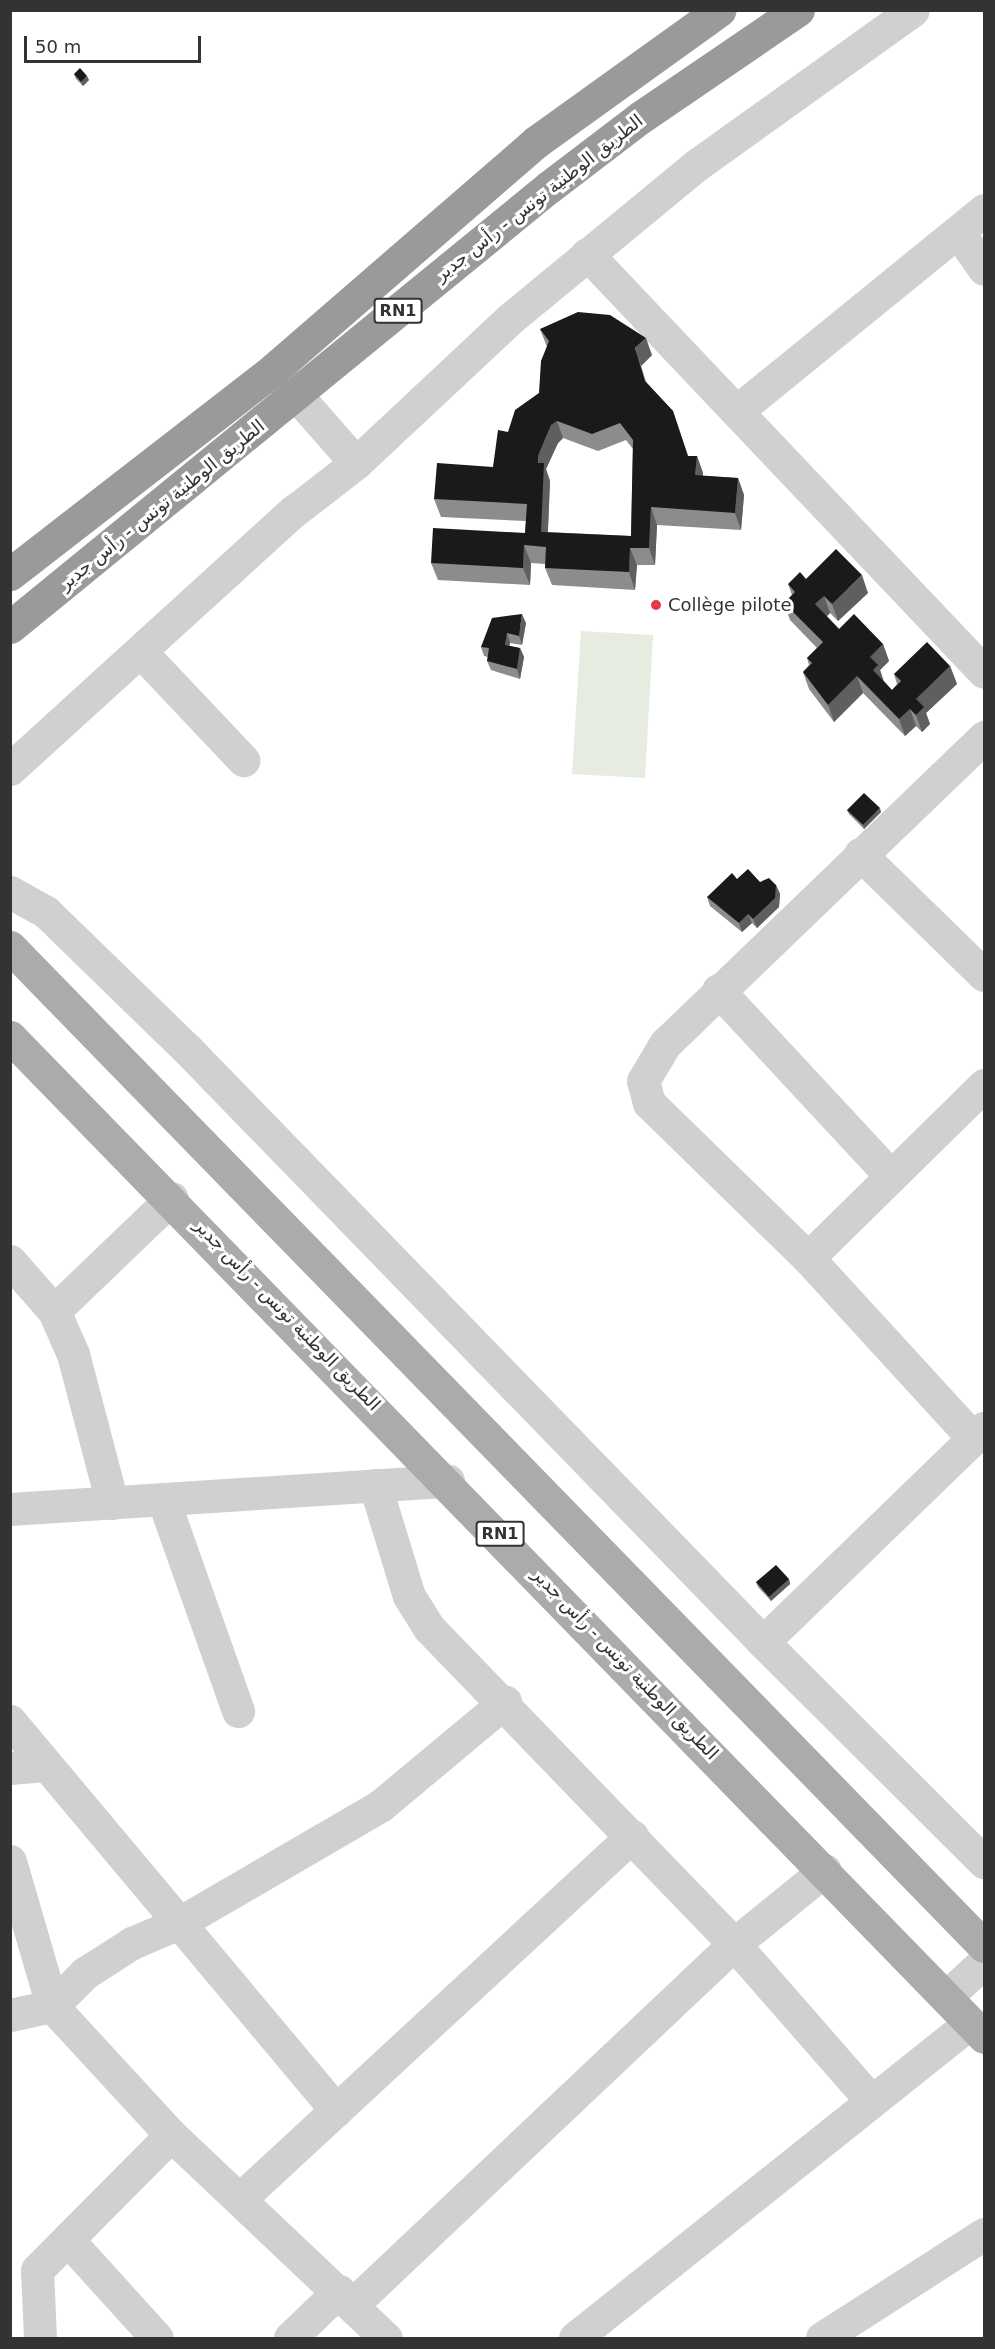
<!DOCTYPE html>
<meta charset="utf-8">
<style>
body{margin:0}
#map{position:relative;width:995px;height:2349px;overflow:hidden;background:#fff;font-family:"DejaVu Sans","Noto Sans Arabic",sans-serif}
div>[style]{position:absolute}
.green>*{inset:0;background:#e6ecdf}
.minor>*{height:33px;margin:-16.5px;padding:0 16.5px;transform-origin:16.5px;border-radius:16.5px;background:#d0d0d0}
.major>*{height:33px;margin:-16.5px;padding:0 16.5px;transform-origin:16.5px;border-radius:16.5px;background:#ababab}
.highway>*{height:33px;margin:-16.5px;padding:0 16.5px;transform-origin:16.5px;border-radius:16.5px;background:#9a9a9a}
.wall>*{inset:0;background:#8c8c8c}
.shaded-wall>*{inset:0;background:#5f5f5f}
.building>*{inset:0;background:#1a1a1a}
.dots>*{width:16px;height:16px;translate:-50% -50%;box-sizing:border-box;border:3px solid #fff;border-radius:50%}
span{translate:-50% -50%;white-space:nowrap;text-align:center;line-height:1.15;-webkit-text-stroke:6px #fff;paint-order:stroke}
.shield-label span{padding:2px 4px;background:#fff;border:2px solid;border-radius:4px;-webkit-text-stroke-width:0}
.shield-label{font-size:16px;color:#333;font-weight:700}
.street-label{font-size:18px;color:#333}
.poi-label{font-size:18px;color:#333}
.left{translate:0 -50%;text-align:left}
.frame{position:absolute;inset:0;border:12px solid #333;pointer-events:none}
.scale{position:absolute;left:24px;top:36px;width:177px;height:27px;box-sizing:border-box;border:3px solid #333;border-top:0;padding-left:8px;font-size:18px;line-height:21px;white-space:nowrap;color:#333;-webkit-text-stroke:4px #fff;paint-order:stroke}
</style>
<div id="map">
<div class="green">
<div style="clip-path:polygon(581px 631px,653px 635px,645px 778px,572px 774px)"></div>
</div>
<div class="minor">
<div style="left:958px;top:232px;width:45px;rotate:54.9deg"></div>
<div style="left:587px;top:254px;width:576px;rotate:46.48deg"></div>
<div style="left:276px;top:372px;width:121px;rotate:48.7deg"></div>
<div style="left:738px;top:410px;width:317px;rotate:-39.1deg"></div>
<div style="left:141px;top:652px;width:149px;rotate:46.6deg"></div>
<div style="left:10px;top:769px;width:384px;rotate:-42.3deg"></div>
<div style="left:294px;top:511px;width:78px;rotate:-37.7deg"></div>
<div style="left:356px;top:463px;width:212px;rotate:-43.1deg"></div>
<div style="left:511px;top:318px;width:242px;rotate:-39.5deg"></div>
<div style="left:698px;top:164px;width:264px;rotate:-35.6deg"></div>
<div style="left:860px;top:854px;width:173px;rotate:44.3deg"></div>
<div style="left:10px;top:892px;width:41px;rotate:29.1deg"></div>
<div style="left:46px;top:912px;width:198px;rotate:44.2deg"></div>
<div style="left:188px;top:1050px;width:825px;rotate:45.83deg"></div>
<div style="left:763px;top:1642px;width:312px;rotate:44.9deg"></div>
<div style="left:718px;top:990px;width:254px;rotate:47.1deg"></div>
<div style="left:808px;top:1258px;width:247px;rotate:-44.5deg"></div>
<div style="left:10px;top:1261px;width:67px;rotate:48.7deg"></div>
<div style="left:54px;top:1311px;width:47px;rotate:66.2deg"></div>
<div style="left:73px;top:1354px;width:154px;rotate:75.3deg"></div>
<div style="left:54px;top:1311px;width:163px;rotate:-43.8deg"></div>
<div style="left:973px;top:1438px;width:244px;rotate:-132.5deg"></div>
<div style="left:808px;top:1258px;width:222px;rotate:-135.7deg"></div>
<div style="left:649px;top:1103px;width:23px;rotate:-105deg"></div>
<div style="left:643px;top:1081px;width:43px;rotate:-59.3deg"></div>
<div style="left:665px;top:1044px;width:443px;rotate:-43.9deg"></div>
<div style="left:375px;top:1485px;width:116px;rotate:73deg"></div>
<div style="left:409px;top:1596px;width:38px;rotate:58deg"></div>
<div style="left:429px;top:1628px;width:439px;rotate:46deg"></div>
<div style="left:734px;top:1944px;width:205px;rotate:48.8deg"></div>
<div style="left:163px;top:1499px;width:225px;rotate:70.5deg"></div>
<div style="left:10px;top:1509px;width:439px;rotate:-3.7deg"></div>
<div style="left:763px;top:1642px;width:308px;rotate:-44.1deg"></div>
<div style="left:10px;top:1721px;width:508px;rotate:50.04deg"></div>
<div style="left:10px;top:1768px;width:35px;rotate:-5deg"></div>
<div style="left:10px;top:1861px;width:151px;rotate:73.8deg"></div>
<div style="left:52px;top:2006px;width:176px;rotate:47.3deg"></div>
<div style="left:171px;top:2135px;width:296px;rotate:43.4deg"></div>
<div style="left:947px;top:1996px;width:50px;rotate:-42.6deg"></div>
<div style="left:10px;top:2015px;width:43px;rotate:-12.1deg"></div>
<div style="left:52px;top:2006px;width:47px;rotate:-45deg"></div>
<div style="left:85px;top:1973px;width:56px;rotate:-32.6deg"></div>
<div style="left:132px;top:1943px;width:51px;rotate:-23.1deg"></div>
<div style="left:179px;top:1923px;width:233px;rotate:-30.2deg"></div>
<div style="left:380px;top:1806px;width:163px;rotate:-39.8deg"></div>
<div style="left:241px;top:2198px;width:533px;rotate:-42.79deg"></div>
<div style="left:68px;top:2240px;width:132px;rotate:47.8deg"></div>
<div style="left:352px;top:2305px;width:526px;rotate:-43.38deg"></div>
<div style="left:734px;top:1944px;width:117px;rotate:-39.1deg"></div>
<div style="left:40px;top:2338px;width:68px;rotate:-92.5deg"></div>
<div style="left:37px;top:2270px;width:190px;rotate:-45.2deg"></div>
<div style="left:290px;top:2338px;width:68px;rotate:-43.8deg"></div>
<div style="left:575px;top:2338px;width:505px;rotate:-38.57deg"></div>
<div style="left:822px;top:2338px;width:193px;rotate:-32.7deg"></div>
</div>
<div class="major">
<div style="left:10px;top:947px;width:1395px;rotate:45.73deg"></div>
<div style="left:10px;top:1037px;width:1396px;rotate:45.75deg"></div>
</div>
<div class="highway">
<div style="left:10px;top:574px;width:334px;rotate:-37.8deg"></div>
<div style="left:274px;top:369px;width:347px;rotate:-40.9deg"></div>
<div style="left:536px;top:142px;width:226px;rotate:-35.7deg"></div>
<div style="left:10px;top:627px;width:696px;rotate:-39.23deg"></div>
<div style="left:549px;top:187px;width:116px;rotate:-37.3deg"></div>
<div style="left:641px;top:117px;width:190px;rotate:-34.3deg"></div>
</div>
<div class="wall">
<div style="clip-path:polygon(74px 74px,89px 80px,83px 86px,76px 79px)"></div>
<div style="clip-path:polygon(evenodd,540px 329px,652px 355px,641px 366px,646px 382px,673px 411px,688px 456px,697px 456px,703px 473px,703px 476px,738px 478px,744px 495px,741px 530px,657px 525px,655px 565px,637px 565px,635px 590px,552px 585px,545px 568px,545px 564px,531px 563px,530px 585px,438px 580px,431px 563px,525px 533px,526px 521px,441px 517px,434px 499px,493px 467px,508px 432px,539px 393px,547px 347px,540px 329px,563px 438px,598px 451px,626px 440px,633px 449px,631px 536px,548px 532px,550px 481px,546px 469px,558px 443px,563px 438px)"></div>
<div style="clip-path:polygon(806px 579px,868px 593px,838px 621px,830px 613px,827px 616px,839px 629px,883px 644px,889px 661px,880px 670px,884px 681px,892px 690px,897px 684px,894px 674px,950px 666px,957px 684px,926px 713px,930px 724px,922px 732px,916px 726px,905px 736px,863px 693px,834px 722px,809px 689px,803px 672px,809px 665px,807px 658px,817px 648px,790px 620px,784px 603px,792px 595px,788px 584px)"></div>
<div style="clip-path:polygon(526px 623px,522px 645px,510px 643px,509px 646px,520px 648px,524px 657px,520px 679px,491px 670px,487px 661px,488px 657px,484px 656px,481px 647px)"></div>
<div style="clip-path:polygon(847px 810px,881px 812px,864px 829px,849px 814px)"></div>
<div style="clip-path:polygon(737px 879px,776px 885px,780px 894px,779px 907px,757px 928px,752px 923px,742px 932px,710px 906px,707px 897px)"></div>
<div style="clip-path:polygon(789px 1579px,790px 1584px,771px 1601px,758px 1587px,756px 1582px)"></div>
</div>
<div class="shaded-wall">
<div style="clip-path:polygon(87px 76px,89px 80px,83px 86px,81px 82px)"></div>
<div style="clip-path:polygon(646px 338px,652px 355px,641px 366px,652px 398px,635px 348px)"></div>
<div style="clip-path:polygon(557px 421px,563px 438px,558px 443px,546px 469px,550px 481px,547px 549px,541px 532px,538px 456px,551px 425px)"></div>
<div style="clip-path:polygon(697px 456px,703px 473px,702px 493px,695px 475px)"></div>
<div style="clip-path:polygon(738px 478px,744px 495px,741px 530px,735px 513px)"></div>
<div style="clip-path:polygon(651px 507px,657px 525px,655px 565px,649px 548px)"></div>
<div style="clip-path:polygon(524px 545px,531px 563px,530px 585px,523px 568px)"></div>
<div style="clip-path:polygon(630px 548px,637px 565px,635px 590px,629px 572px)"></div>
<div style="clip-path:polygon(862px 575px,868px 593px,838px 621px,832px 604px)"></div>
<div style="clip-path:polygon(824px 596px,830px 613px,821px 622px,815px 604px)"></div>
<div style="clip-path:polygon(522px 614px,526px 623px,522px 645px,519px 636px)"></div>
<div style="clip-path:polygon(507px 633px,510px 643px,508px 654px,505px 645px)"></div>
<div style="clip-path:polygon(883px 644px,889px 661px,880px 670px,884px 683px,873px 670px,870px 657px)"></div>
<div style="clip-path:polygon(520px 648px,524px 657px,520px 679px,517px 669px)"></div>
<div style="clip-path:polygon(950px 666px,957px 684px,926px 713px,930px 724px,922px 732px,916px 715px,916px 699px)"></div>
<div style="clip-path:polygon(857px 676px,863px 693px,834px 722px,828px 705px)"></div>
<div style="clip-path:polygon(910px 709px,916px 726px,905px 736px,899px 719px)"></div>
<div style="clip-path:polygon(880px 808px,881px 812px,864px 829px,863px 825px)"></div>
<div style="clip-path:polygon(776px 885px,780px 894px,779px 907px,757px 928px,753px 919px)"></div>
<div style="clip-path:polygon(748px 914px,752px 923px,742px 932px,739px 923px)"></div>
<div style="clip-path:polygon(789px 1579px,790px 1584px,771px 1601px,769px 1597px)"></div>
</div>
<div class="building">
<div style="clip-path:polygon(80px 68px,87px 76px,81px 82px,74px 74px)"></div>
<div style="clip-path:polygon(evenodd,578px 312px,610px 315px,646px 338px,635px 348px,645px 381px,673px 411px,688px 456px,697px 456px,695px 475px,738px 478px,735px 513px,651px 507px,649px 548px,630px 548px,629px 572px,545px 568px,546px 547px,524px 545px,523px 568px,431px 563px,433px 528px,525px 533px,527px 504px,434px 499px,437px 463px,493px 467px,498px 430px,508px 432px,515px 410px,539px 393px,541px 361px,549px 341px,540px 329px,578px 312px,557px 421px,592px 434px,620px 423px,633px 440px,631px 536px,541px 532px,544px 463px,538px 463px,538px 456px,551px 425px,557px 421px)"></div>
<div style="clip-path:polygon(836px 549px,862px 575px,832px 604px,824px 596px,815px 604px,839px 629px,854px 614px,883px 644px,870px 657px,878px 665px,873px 670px,892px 690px,901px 681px,894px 674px,927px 642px,950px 666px,916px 699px,924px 707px,916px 715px,910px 709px,899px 719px,857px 676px,828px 705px,803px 672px,812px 663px,807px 658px,823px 642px,784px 603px,795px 592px,788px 584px,800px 572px,806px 579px)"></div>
<div style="clip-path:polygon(522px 614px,519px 636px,507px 633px,505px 645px,520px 648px,517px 669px,487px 661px,489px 648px,481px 647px,492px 618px)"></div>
<div style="clip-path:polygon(864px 793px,880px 808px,863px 825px,847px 810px)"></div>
<div style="clip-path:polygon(748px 869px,760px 882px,769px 878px,776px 885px,775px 898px,753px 919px,748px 914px,739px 923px,707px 897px,732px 873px,737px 879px)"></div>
<div style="clip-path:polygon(776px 1565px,789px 1579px,769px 1597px,756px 1582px)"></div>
</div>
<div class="dots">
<div style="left:656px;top:605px;background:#e63946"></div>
</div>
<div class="shield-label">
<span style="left:398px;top:311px">RN1</span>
<span style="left:500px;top:1534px">RN1</span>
</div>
<div class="street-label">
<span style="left:539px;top:198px;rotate:-38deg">الطريق الوطنية تونس - رأس جدير</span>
<span style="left:162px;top:505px;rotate:-39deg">الطريق الوطنية تونس - رأس جدير</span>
<span style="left:287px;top:1315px;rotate:46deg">الطريق الوطنية تونس - رأس جدير</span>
<span style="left:625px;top:1664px;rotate:46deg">الطريق الوطنية تونس - رأس جدير</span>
</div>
<div class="poi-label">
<span class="left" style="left:668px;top:605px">Collège pilote</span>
</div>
<div class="frame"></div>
<div class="scale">50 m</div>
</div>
